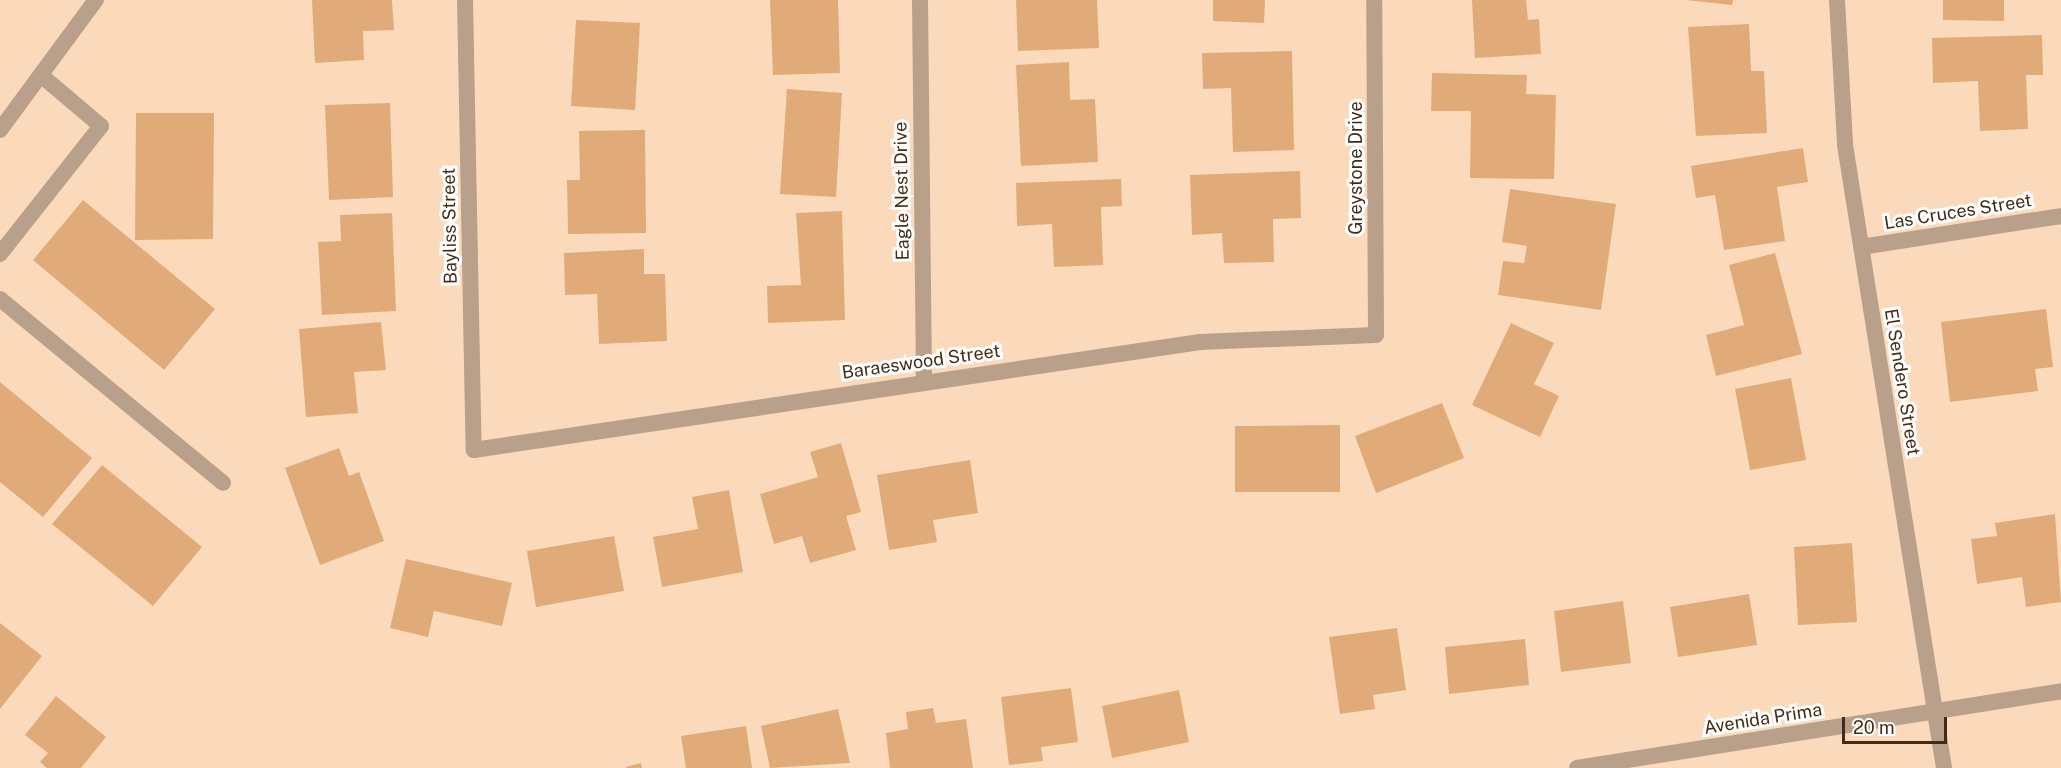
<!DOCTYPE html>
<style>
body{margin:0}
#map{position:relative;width:2061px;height:768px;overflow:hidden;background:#fbdabc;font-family:"Public Sans",sans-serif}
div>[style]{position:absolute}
.building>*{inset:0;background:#e0ab79}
.service>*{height:16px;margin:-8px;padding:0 8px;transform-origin:8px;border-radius:8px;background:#b8a08b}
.minor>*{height:16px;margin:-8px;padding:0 8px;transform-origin:8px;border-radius:8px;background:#b8a08b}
.tertiary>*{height:16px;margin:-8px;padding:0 8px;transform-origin:8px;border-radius:8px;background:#b8a08b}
span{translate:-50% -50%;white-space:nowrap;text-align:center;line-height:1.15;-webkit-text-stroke:6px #fff;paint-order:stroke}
.street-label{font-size:18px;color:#412c17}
.scale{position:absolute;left:1842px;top:717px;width:105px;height:27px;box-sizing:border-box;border:3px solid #412c17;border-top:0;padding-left:8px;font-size:18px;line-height:21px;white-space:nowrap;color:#412c17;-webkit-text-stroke:4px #fff;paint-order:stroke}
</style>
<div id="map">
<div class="building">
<div style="clip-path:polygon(312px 0,392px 0,394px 30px,363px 31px,364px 60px,315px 63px)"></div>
<div style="clip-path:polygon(770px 0,838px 0,840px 73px,773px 75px)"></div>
<div style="clip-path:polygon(1016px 0,1097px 0,1099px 48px,1018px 51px)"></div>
<div style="clip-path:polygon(1213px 0,1265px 0,1264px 23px,1213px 21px)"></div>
<div style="clip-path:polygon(1472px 0,1526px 0,1528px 20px,1539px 19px,1541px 54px,1475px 58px)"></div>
<div style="clip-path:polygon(1686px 0,1733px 0,1732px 5px)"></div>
<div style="clip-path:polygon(1943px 0,2004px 0,2004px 21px,1943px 20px)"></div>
<div style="clip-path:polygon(576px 20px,640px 23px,635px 110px,571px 106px)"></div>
<div style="clip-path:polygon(1749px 24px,1751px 71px,1764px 71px,1767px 133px,1696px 136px,1688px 27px)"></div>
<div style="clip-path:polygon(2042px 35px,2043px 75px,2026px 75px,2028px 129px,1980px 131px,1978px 81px,1933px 83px,1932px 38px)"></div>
<div style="clip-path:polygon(1292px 51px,1294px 150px,1233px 152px,1231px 88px,1203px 89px,1202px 53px)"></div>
<div style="clip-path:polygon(1069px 62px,1070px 100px,1095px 99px,1098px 162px,1021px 166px,1016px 65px)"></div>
<div style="clip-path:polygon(1432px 73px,1527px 75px,1526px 94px,1556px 95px,1554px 179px,1470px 178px,1471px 111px,1431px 111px)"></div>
<div style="clip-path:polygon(787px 89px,842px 93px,836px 197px,780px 194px)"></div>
<div style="clip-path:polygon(390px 103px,393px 197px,329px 200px,325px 105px)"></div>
<div style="clip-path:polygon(136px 113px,214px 113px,213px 239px,135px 240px)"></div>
<div style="clip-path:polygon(645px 130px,646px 233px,568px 234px,567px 180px,580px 180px,579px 131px)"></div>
<div style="clip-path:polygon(1803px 148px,1808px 182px,1777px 187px,1785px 241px,1724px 250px,1715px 195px,1696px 198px,1691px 166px)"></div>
<div style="clip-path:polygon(1300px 171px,1301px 218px,1273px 219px,1274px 262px,1224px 263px,1222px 233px,1192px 235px,1190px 175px)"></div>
<div style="clip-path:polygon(1121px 179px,1122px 206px,1101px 207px,1103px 265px,1054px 267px,1052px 224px,1017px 226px,1016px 183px)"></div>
<div style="clip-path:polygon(1510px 189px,1616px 204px,1601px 310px,1498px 295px,1503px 261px,1524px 263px,1527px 246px,1502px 242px)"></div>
<div style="clip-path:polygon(83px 200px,215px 309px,164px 370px,33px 260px)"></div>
<div style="clip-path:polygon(842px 211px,845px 320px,768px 323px,767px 286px,801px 285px,796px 213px)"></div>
<div style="clip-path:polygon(392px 213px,396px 311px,322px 315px,318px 242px,341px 241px,340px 215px)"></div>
<div style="clip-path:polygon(644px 249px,644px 274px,665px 274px,667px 341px,599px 344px,597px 294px,565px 295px,564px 253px)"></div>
<div style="clip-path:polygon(1775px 253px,1802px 354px,1716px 376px,1706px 335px,1744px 325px,1729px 265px)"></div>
<div style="clip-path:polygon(2046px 309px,2053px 367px,2035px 369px,2038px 391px,1950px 402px,1941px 322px)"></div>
<div style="clip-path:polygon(381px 322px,386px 370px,354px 372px,358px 413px,306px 417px,299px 329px)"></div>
<div style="clip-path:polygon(1511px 323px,1554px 343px,1534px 384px,1559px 396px,1540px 437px,1472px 405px)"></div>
<div style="clip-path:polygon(1791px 378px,1806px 460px,1750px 470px,1735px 389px)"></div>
<div style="clip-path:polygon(0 382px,92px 458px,43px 517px,0 482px)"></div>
<div style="clip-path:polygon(1442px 403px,1464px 458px,1376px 493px,1355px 436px)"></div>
<div style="clip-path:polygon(1340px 425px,1340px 492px,1235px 492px,1235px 426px)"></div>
<div style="clip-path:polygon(841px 443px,861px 512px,846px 516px,856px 550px,810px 563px,802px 536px,774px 544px,760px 494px,818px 477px,810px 452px)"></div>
<div style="clip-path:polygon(339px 448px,349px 476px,359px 472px,384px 541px,320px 565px,285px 468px)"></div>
<div style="clip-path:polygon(970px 460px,978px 513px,933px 520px,937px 542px,889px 550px,877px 475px)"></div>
<div style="clip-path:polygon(102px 465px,202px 547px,153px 606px,52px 524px)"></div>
<div style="clip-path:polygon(729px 490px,743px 572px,662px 587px,653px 537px,698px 529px,692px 497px)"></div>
<div style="clip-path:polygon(2055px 514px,2061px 602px,2026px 607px,2022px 577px,1977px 584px,1971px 539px,1997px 536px,1995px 523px)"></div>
<div style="clip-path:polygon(614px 536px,624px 591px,536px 607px,527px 551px)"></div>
<div style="clip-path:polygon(1852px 543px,1857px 622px,1798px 625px,1794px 547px)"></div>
<div style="clip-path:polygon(406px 559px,512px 583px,502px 626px,434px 611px,428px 637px,390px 628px)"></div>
<div style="clip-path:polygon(1749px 594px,1757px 645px,1678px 657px,1670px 607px)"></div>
<div style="clip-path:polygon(1623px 601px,1631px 663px,1561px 672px,1554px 611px)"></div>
<div style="clip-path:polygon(0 623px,42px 656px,0 709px)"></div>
<div style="clip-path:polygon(1397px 628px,1406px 690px,1373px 695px,1375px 709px,1340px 714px,1329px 637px)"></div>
<div style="clip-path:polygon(1525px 639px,1529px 685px,1449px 694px,1445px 647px)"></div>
<div style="clip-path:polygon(1071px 688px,1078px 742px,1041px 747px,1043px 761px,1009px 765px,1001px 697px)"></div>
<div style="clip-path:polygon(1179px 690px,1189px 742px,1112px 758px,1102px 706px)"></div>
<div style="clip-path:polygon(56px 696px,106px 737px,81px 768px,47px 768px,40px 762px,48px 753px,25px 735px)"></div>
<div style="clip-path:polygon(933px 708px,936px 723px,966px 719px,973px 768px,890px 768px,886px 733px,908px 729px,906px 712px)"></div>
<div style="clip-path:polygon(838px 709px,850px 763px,770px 768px,761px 726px)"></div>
<div style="clip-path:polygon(746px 726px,752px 768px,686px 768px,681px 736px)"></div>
<div style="clip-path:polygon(641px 763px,642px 768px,626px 768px,626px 767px)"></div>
</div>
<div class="service">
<div style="left:0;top:254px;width:163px;rotate:-51.7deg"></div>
<div style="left:101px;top:126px;width:76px;rotate:-139.8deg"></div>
<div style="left:0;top:299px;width:289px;rotate:39.5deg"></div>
</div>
<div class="minor">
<div style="left:465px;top:0;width:450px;rotate:88.9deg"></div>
<div style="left:474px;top:450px;width:734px;rotate:-8.46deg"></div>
<div style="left:1200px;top:342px;width:176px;rotate:-2.3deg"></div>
<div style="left:1376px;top:335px;width:335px;rotate:-90.3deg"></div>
<div style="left:920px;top:0;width:381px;rotate:89.4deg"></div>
<div style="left:1837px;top:0;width:145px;rotate:86.8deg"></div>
<div style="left:1845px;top:145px;width:631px;rotate:80.97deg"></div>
<div style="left:1861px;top:247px;width:202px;rotate:-8.8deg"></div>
<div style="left:1577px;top:768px;width:490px;rotate:-9deg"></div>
</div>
<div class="tertiary">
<div style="left:0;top:130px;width:162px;rotate:-53.6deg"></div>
</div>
<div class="street-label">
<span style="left:1356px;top:168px;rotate:-90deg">Greystone Drive</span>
<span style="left:902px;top:191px;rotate:-91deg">Eagle Nest Drive</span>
<span style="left:1958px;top:212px;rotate:-9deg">Las Cruces Street</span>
<span style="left:450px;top:226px;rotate:-91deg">Bayliss Street</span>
<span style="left:921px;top:362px;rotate:-8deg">Baraeswood Street</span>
<span style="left:1902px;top:382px;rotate:81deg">El Sendero Street</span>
<span style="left:1763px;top:719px;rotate:-9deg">Avenida Prima</span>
</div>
<div class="scale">20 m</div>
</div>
